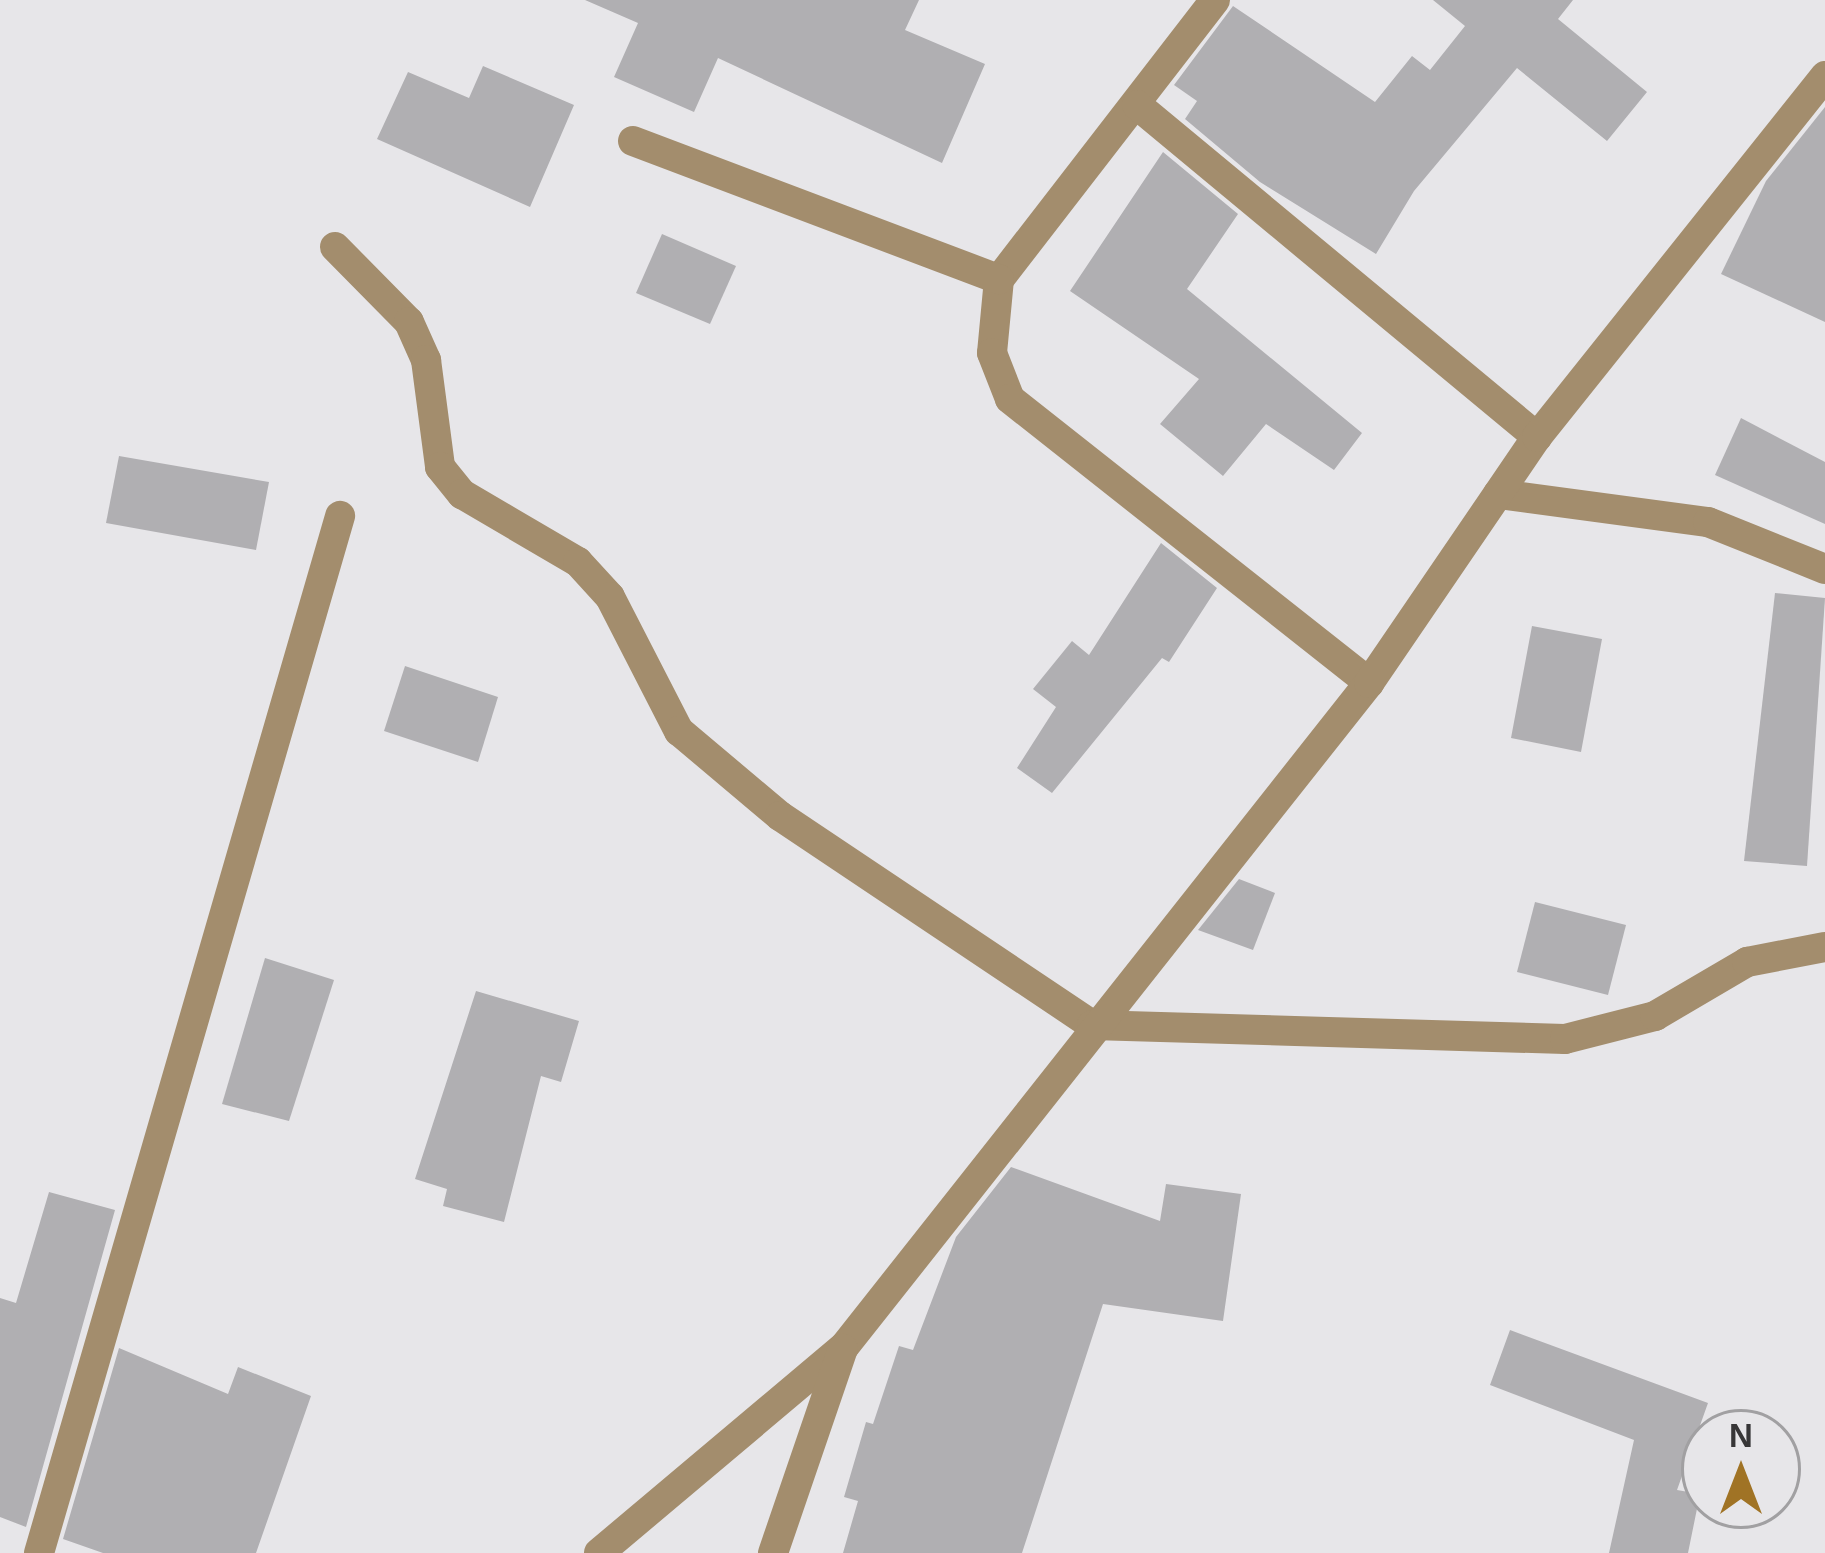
<!DOCTYPE html>
<style>
body{margin:0}
#map{position:relative;width:1825px;height:1553px;overflow:hidden;background:#e7e6e9;font-family:Helvetica,sans-serif}
div>[style]{position:absolute}
.building>*{inset:0;background:#b0afb2}
.minor>*{height:30px;margin:-15px;padding:0 15px;transform-origin:15px;border-radius:15px;background:#a38d6d}
span{translate:-50% -50%;white-space:nowrap;text-align:center;line-height:1.15;-webkit-text-stroke:10px #e7e6e9;paint-order:stroke}
.north{position:absolute;left:1681px;top:1409px;width:120px;height:120px;box-sizing:border-box;background:#e7e6e9;border:3px solid #a1a0a2;border-radius:50%;rotate:0deg;font-size:33px;font-weight:700;line-height:48px;text-align:center;color:#373637}
.north::after{content:'';display:block;margin:auto;width:42px;height:54px;background:#a07325;clip-path:polygon(50% 0,100% 100%,50% 72%,0 100%)}
</style>
<div id="map">
<div class="building">
<div style="clip-path:polygon(585px 0,919px 0,905px 30px,985px 64px,942px 163px,718px 58px,694px 112px,614px 77px,638px 23px)"></div>
<div style="clip-path:polygon(1433px 0,1573px 0,1558px 19px,1647px 92px,1607px 141px,1517px 68px,1414px 191px,1376px 254px,1260px 182px,1185px 119px,1197px 101px,1174px 85px,1233px 6px,1375px 102px,1412px 56px,1430px 70px,1465px 26px)"></div>
<div style="clip-path:polygon(483px 66px,574px 105px,530px 207px,377px 139px,408px 72px,469px 98px)"></div>
<div style="clip-path:polygon(1825px 107px,1825px 322px,1721px 274px,1766px 181px)"></div>
<div style="clip-path:polygon(1163px 152px,1238px 214px,1187px 289px,1362px 433px,1334px 470px,1266px 424px,1223px 476px,1160px 424px,1199px 379px,1070px 291px)"></div>
<div style="clip-path:polygon(662px 234px,736px 266px,710px 324px,636px 293px)"></div>
<div style="clip-path:polygon(1741px 418px,1825px 462px,1825px 524px,1715px 475px)"></div>
<div style="clip-path:polygon(119px 456px,269px 482px,256px 550px,106px 523px)"></div>
<div style="clip-path:polygon(1161px 543px,1217px 588px,1169px 662px,1162px 658px,1052px 793px,1017px 768px,1056px 707px,1033px 689px,1072px 641px,1089px 655px)"></div>
<div style="clip-path:polygon(1775px 593px,1825px 598px,1807px 866px,1744px 861px)"></div>
<div style="clip-path:polygon(1532px 626px,1602px 639px,1581px 752px,1511px 738px)"></div>
<div style="clip-path:polygon(405px 666px,498px 697px,478px 762px,384px 731px)"></div>
<div style="clip-path:polygon(1239px 879px,1275px 893px,1253px 950px,1198px 930px)"></div>
<div style="clip-path:polygon(1535px 902px,1626px 925px,1608px 995px,1517px 972px)"></div>
<div style="clip-path:polygon(265px 958px,334px 980px,289px 1121px,222px 1104px)"></div>
<div style="clip-path:polygon(476px 991px,579px 1021px,561px 1082px,541px 1076px,504px 1222px,443px 1206px,447px 1189px,415px 1179px)"></div>
<div style="clip-path:polygon(1011px 1167px,1160px 1221px,1166px 1184px,1241px 1194px,1223px 1321px,1103px 1304px,1022px 1553px,843px 1553px,858px 1501px,844px 1497px,866px 1422px,873px 1424px,899px 1346px,913px 1350px,956px 1237px)"></div>
<div style="clip-path:polygon(49px 1192px,115px 1210px,26px 1527px,0 1517px,0 1298px,16px 1303px)"></div>
<div style="clip-path:polygon(1510px 1330px,1708px 1403px,1677px 1490px,1700px 1494px,1688px 1553px,1609px 1553px,1634px 1440px,1490px 1385px)"></div>
<div style="clip-path:polygon(119px 1348px,228px 1394px,238px 1367px,311px 1396px,256px 1553px,103px 1553px,63px 1539px)"></div>
</div>
<div class="minor">
<div style="left:1215px;top:0;width:353px;rotate:127.7deg"></div>
<div style="left:999px;top:279px;width:74px;rotate:95.4deg"></div>
<div style="left:992px;top:353px;width:49px;rotate:68.6deg"></div>
<div style="left:1010px;top:399px;width:458px;rotate:38.3deg"></div>
<div style="left:1137px;top:105px;width:520px;rotate:39.69deg"></div>
<div style="left:633px;top:141px;width:391px;rotate:20.7deg"></div>
<div style="left:335px;top:247px;width:105px;rotate:45.4deg"></div>
<div style="left:409px;top:322px;width:42px;rotate:65.9deg"></div>
<div style="left:426px;top:360px;width:108px;rotate:82.5deg"></div>
<div style="left:440px;top:467px;width:35px;rotate:51deg"></div>
<div style="left:462px;top:494px;width:134px;rotate:30.4deg"></div>
<div style="left:578px;top:562px;width:47px;rotate:47.6deg"></div>
<div style="left:610px;top:597px;width:151px;rotate:62.8deg"></div>
<div style="left:679px;top:731px;width:132px;rotate:40.1deg"></div>
<div style="left:780px;top:816px;width:376px;rotate:33.8deg"></div>
<div style="left:1092px;top:1025px;width:473px;rotate:1.7deg"></div>
<div style="left:1565px;top:1039px;width:93px;rotate:-14.3deg"></div>
<div style="left:1655px;top:1016px;width:107px;rotate:-30.4deg"></div>
<div style="left:1747px;top:962px;width:79px;rotate:-10.9deg"></div>
<div style="left:1498px;top:494px;width:212px;rotate:7.6deg"></div>
<div style="left:1708px;top:522px;width:126px;rotate:21.9deg"></div>
<div style="left:39px;top:1553px;width:1080px;rotate:-73.81deg"></div>
<div style="left:599px;top:1553px;width:320px;rotate:-40.1deg"></div>
<div style="left:844px;top:1347px;width:846px;rotate:-51.67deg"></div>
<div style="left:1369px;top:683px;width:298px;rotate:-55.7deg"></div>
<div style="left:1537px;top:437px;width:462px;rotate:-51.4deg"></div>
<div style="left:773px;top:1553px;width:216px;rotate:-71.1deg"></div>
</div>
<div class="north">N</div>
</div>
